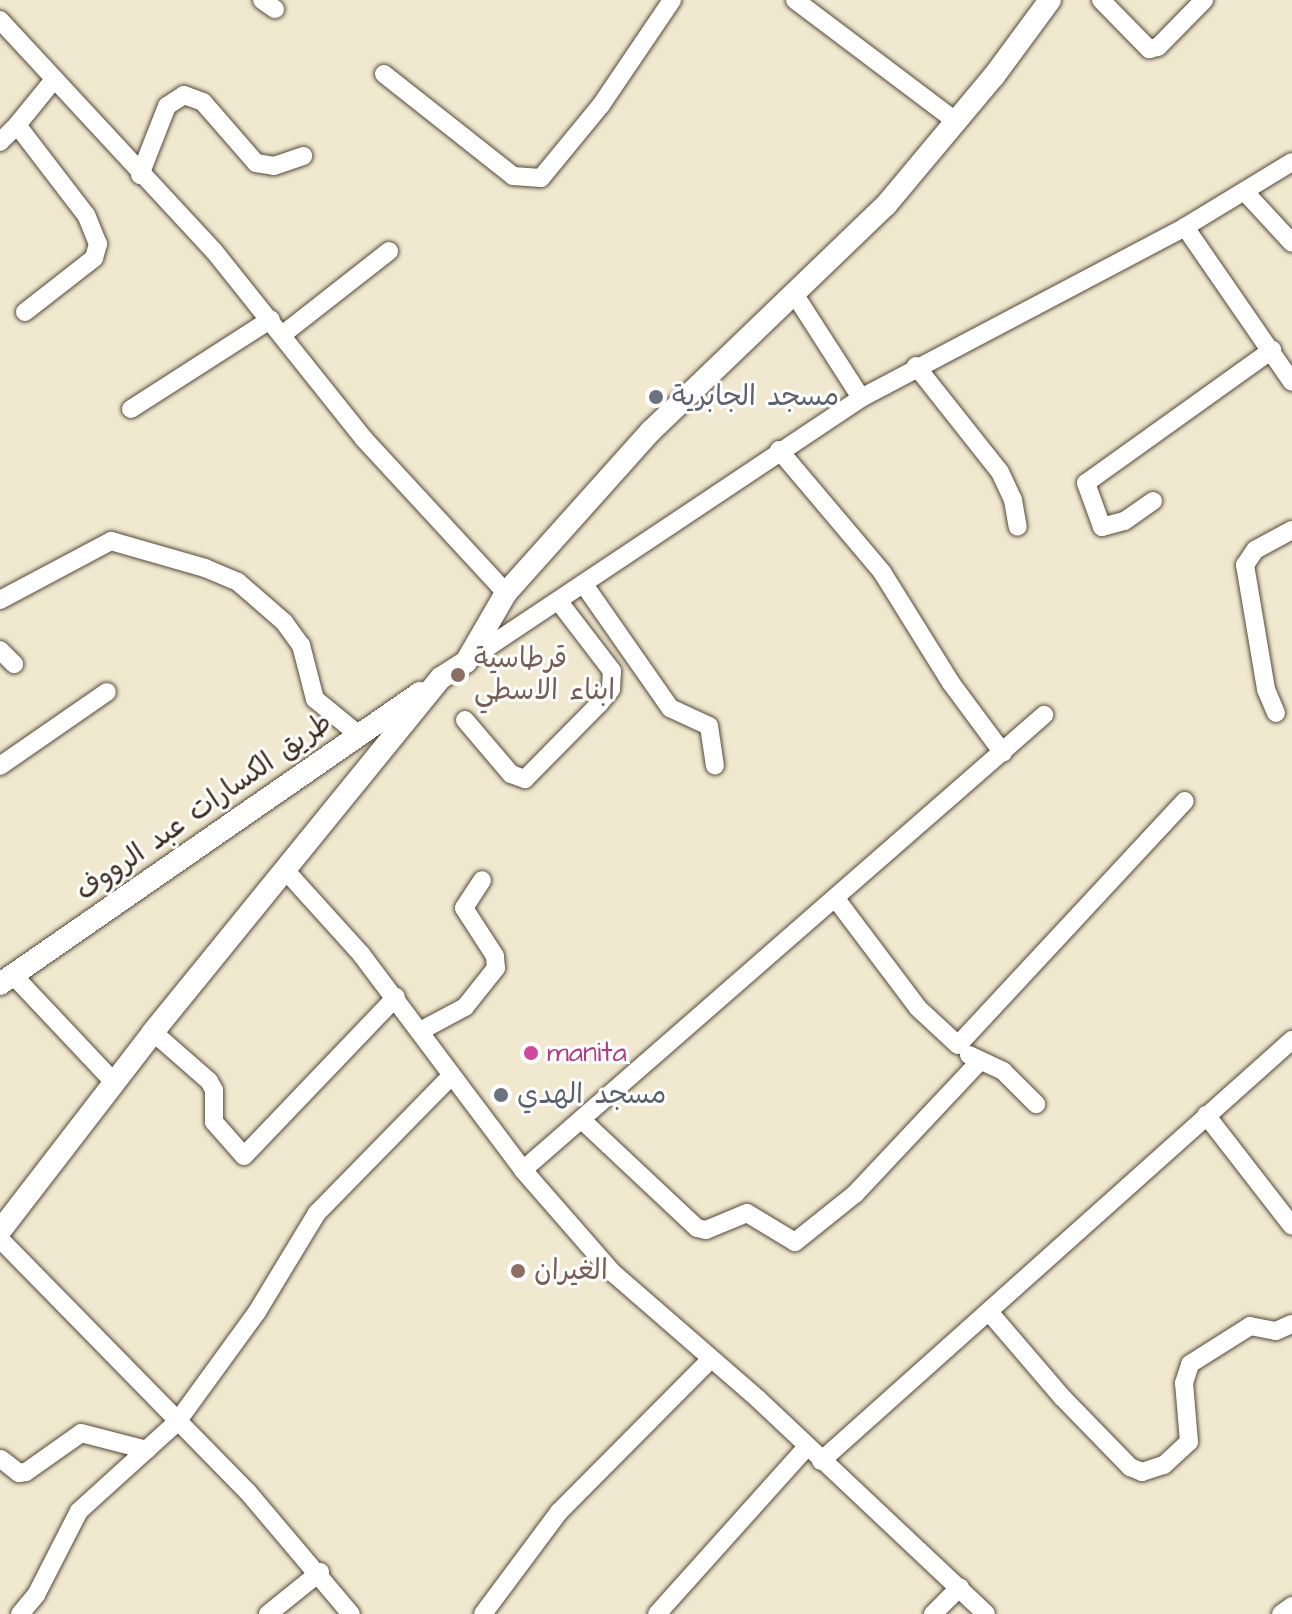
<!DOCTYPE html>
<meta charset="utf-8">
<style>
body{margin:0}
#map{position:relative;width:1292px;height:1614px;overflow:hidden;background:#f0e9cf;font-family:"Architects Daughter","Playpen Sans Arabic",sans-serif}
div>[style]{position:absolute}
.roads{filter:drop-shadow(0 0 2px #564739) drop-shadow(0 0 2px #564739)}
.minor>*{height:18px;margin:-9px;padding:0 9px;transform-origin:9px;border-radius:9px;background:#fff}
.major>*{height:22px;margin:-11px;padding:0 11px;transform-origin:11px;border-radius:11px;background:#fff}
.dots>*{width:22px;height:22px;translate:-50% -50%;box-sizing:border-box;border:4px solid #fff;border-radius:50%}
span{translate:-50% -50%;white-space:nowrap;text-align:center;line-height:1.15;-webkit-text-stroke:6px #fff;paint-order:stroke}
.worship-label{font-size:28px;color:#5b616d}
.left{translate:0 -50%;text-align:left}
.education-label{font-size:28px;color:#785e54}
.street-label{font-size:28px;color:#3b2a1e}
.hotel-label{font-size:28px;color:#b23c85}
</style>
<div id="map">
<div class="roads">
<div class="minor">
<div style="left:262px;top:0;width:16px;rotate:35deg"></div>
<div style="left:795px;top:0;width:203px;rotate:37deg"></div>
<div style="left:1101px;top:0;width:69px;rotate:45.6deg"></div>
<div style="left:1149px;top:49px;width:9px;rotate:-13deg"></div>
<div style="left:1158px;top:47px;width:66px;rotate:-45.6deg"></div>
<div style="left:0;top:20px;width:315px;rotate:47.2deg"></div>
<div style="left:214px;top:251px;width:241px;rotate:51.4deg"></div>
<div style="left:364px;top:439px;width:209px;rotate:47.3deg"></div>
<div style="left:384px;top:74px;width:164px;rotate:38.3deg"></div>
<div style="left:513px;top:176px;width:28px;rotate:4deg"></div>
<div style="left:541px;top:178px;width:94px;rotate:-50.6deg"></div>
<div style="left:601px;top:105px;width:127px;rotate:-55.9deg"></div>
<div style="left:0;top:142px;width:24px;rotate:-45deg"></div>
<div style="left:140px;top:175px;width:74px;rotate:-68.6deg"></div>
<div style="left:167px;top:106px;width:20px;rotate:-33deg"></div>
<div style="left:184px;top:95px;width:20px;rotate:20deg"></div>
<div style="left:203px;top:102px;width:81px;rotate:49deg"></div>
<div style="left:256px;top:163px;width:18px;rotate:9deg"></div>
<div style="left:274px;top:166px;width:31px;rotate:-19deg"></div>
<div style="left:1245px;top:192px;width:69px;rotate:47.3deg"></div>
<div style="left:1185px;top:227px;width:188px;rotate:55.4deg"></div>
<div style="left:795px;top:295px;width:122px;rotate:57.3deg"></div>
<div style="left:25px;top:312px;width:88px;rotate:-38deg"></div>
<div style="left:94px;top:258px;width:15px;rotate:-74deg"></div>
<div style="left:98px;top:244px;width:31px;rotate:-112deg"></div>
<div style="left:86px;top:215px;width:113px;rotate:-127.5deg"></div>
<div style="left:17px;top:125px;width:55px;rotate:-50.9deg"></div>
<div style="left:282px;top:335px;width:136px;rotate:-38.1deg"></div>
<div style="left:916px;top:366px;width:135px;rotate:51.6deg"></div>
<div style="left:1000px;top:472px;width:31px;rotate:65deg"></div>
<div style="left:1013px;top:500px;width:27px;rotate:80deg"></div>
<div style="left:131px;top:409px;width:166px;rotate:-32.7deg"></div>
<div style="left:779px;top:450px;width:160px;rotate:49.8deg"></div>
<div style="left:882px;top:572px;width:131px;rotate:58.1deg"></div>
<div style="left:951px;top:683px;width:87px;rotate:53.4deg"></div>
<div style="left:1153px;top:501px;width:35px;rotate:145deg"></div>
<div style="left:1124px;top:521px;width:23px;rotate:165deg"></div>
<div style="left:1102px;top:527px;width:47px;rotate:-110deg"></div>
<div style="left:1086px;top:483px;width:229px;rotate:-35.6deg"></div>
<div style="left:585px;top:586px;width:149px;rotate:55.1deg"></div>
<div style="left:670px;top:708px;width:43px;rotate:24.8deg"></div>
<div style="left:709px;top:726px;width:40px;rotate:81.5deg"></div>
<div style="left:0;top:600px;width:126px;rotate:-28deg"></div>
<div style="left:111px;top:541px;width:98px;rotate:16deg"></div>
<div style="left:205px;top:568px;width:36px;rotate:23deg"></div>
<div style="left:238px;top:582px;width:61px;rotate:41deg"></div>
<div style="left:284px;top:622px;width:29px;rotate:54deg"></div>
<div style="left:301px;top:645px;width:56px;rotate:75.5deg"></div>
<div style="left:315px;top:699px;width:58px;rotate:39.4deg"></div>
<div style="left:0;top:650px;width:20px;rotate:45deg"></div>
<div style="left:467px;top:661px;width:474px;rotate:-33.7deg"></div>
<div style="left:861px;top:398px;width:366px;rotate:-27.8deg"></div>
<div style="left:1185px;top:227px;width:125px;rotate:-31.3deg"></div>
<div style="left:1276px;top:713px;width:26px;rotate:-113deg"></div>
<div style="left:1266px;top:689px;width:126px;rotate:-99.6deg"></div>
<div style="left:1245px;top:565px;width:18px;rotate:-56deg"></div>
<div style="left:1255px;top:550px;width:42px;rotate:-28.4deg"></div>
<div style="left:465px;top:720px;width:71px;rotate:49.6deg"></div>
<div style="left:511px;top:774px;width:15px;rotate:20deg"></div>
<div style="left:525px;top:779px;width:105px;rotate:-45.4deg"></div>
<div style="left:599px;top:704px;width:19px;rotate:-51deg"></div>
<div style="left:611px;top:689px;width:18px;rotate:-87deg"></div>
<div style="left:612px;top:671px;width:86px;rotate:-127.4deg"></div>
<div style="left:0;top:766px;width:130px;rotate:-34.7deg"></div>
<div style="left:286px;top:871px;width:112px;rotate:47.9deg"></div>
<div style="left:361px;top:954px;width:270px;rotate:53.1deg"></div>
<div style="left:523px;top:1170px;width:135px;rotate:48.9deg"></div>
<div style="left:612px;top:1272px;width:194px;rotate:41deg"></div>
<div style="left:758px;top:1399px;width:313px;rotate:43.3deg"></div>
<div style="left:836px;top:899px;width:136px;rotate:53deg"></div>
<div style="left:918px;top:1008px;width:54px;rotate:42.8deg"></div>
<div style="left:958px;top:1045px;width:333px;rotate:-47.1deg"></div>
<div style="left:13px;top:975px;width:147px;rotate:46.7deg"></div>
<div style="left:422px;top:1030px;width:49px;rotate:-28.1deg"></div>
<div style="left:465px;top:1007px;width:50px;rotate:-51.5deg"></div>
<div style="left:496px;top:968px;width:12px;rotate:-95deg"></div>
<div style="left:495px;top:956px;width:57px;rotate:-122.9deg"></div>
<div style="left:464px;top:908px;width:33px;rotate:-57deg"></div>
<div style="left:153px;top:1032px;width:74px;rotate:41.2deg"></div>
<div style="left:209px;top:1081px;width:10px;rotate:61deg"></div>
<div style="left:214px;top:1090px;width:32px;rotate:90deg"></div>
<div style="left:214px;top:1122px;width:45px;rotate:48.6deg"></div>
<div style="left:244px;top:1156px;width:220px;rotate:-46.3deg"></div>
<div style="left:969px;top:1055px;width:38px;rotate:25deg"></div>
<div style="left:1003px;top:1071px;width:47px;rotate:45deg"></div>
<div style="left:1206px;top:1115px;width:140px;rotate:52.2deg"></div>
<div style="left:583px;top:1121px;width:156px;rotate:43.2deg"></div>
<div style="left:697px;top:1228px;width:9px;rotate:13deg"></div>
<div style="left:706px;top:1230px;width:44px;rotate:-22.5deg"></div>
<div style="left:747px;top:1213px;width:56px;rotate:31.1deg"></div>
<div style="left:795px;top:1242px;width:77px;rotate:-38.7deg"></div>
<div style="left:855px;top:1194px;width:181px;rotate:-46.8deg"></div>
<div style="left:523px;top:1170px;width:692px;rotate:-41.13deg"></div>
<div style="left:0;top:1239px;width:353px;rotate:45.6deg"></div>
<div style="left:247px;top:1491px;width:161px;rotate:49.8deg"></div>
<div style="left:990px;top:1313px;width:111px;rotate:49.4deg"></div>
<div style="left:1062px;top:1397px;width:98px;rotate:45.8deg"></div>
<div style="left:1130px;top:1467px;width:13px;rotate:23deg"></div>
<div style="left:1142px;top:1472px;width:23px;rotate:-18deg"></div>
<div style="left:1164px;top:1465px;width:34px;rotate:-43deg"></div>
<div style="left:1189px;top:1442px;width:59px;rotate:-94.8deg"></div>
<div style="left:1184px;top:1383px;width:20px;rotate:-72deg"></div>
<div style="left:1190px;top:1364px;width:71px;rotate:-32.3deg"></div>
<div style="left:1250px;top:1326px;width:26px;rotate:11deg"></div>
<div style="left:1276px;top:1331px;width:17px;rotate:-24deg"></div>
<div style="left:1px;top:1459px;width:23px;rotate:38deg"></div>
<div style="left:19px;top:1473px;width:7px;rotate:-8deg"></div>
<div style="left:26px;top:1472px;width:67px;rotate:-35.3deg"></div>
<div style="left:81px;top:1433px;width:68px;rotate:14.4deg"></div>
<div style="left:821px;top:1461px;width:632px;rotate:-41.79deg"></div>
<div style="left:20px;top:1614px;width:25px;rotate:-50deg"></div>
<div style="left:36px;top:1595px;width:94px;rotate:-62.9deg"></div>
<div style="left:79px;top:1511px;width:132px;rotate:-42.2deg"></div>
<div style="left:177px;top:1422px;width:136px;rotate:-54deg"></div>
<div style="left:257px;top:1312px;width:116px;rotate:-58.8deg"></div>
<div style="left:317px;top:1213px;width:192px;rotate:-45.6deg"></div>
<div style="left:268px;top:1614px;width:67px;rotate:-38.9deg"></div>
<div style="left:483px;top:1614px;width:127px;rotate:-53.3deg"></div>
<div style="left:559px;top:1512px;width:214px;rotate:-45.2deg"></div>
<div style="left:657px;top:1614px;width:223px;rotate:-48.1deg"></div>
<div style="left:933px;top:1614px;width:38px;rotate:-45deg"></div>
<div style="left:1281px;top:1614px;width:14px;rotate:-36deg"></div>
</div>
<div class="major">
<div style="left:0;top:984px;width:511px;rotate:-34.72deg"></div>
<div style="left:0;top:1231px;width:251px;rotate:-52.4deg"></div>
<div style="left:153px;top:1032px;width:456px;rotate:-50.9deg"></div>
<div style="left:441px;top:678px;width:30px;rotate:-33deg"></div>
<div style="left:466px;top:662px;width:80px;rotate:-59.9deg"></div>
<div style="left:506px;top:593px;width:217px;rotate:-48.2deg"></div>
<div style="left:651px;top:431px;width:326px;rotate:-43.9deg"></div>
<div style="left:886px;top:205px;width:168px;rotate:-50.1deg"></div>
<div style="left:994px;top:76px;width:94px;rotate:-53.6deg"></div>
</div>
</div>
<div class="dots">
<div style="left:656px;top:397px;background:#6b7280"></div>
<div style="left:458px;top:675px;background:#8d6e63"></div>
<div style="left:531px;top:1053px;background:#d1479c"></div>
<div style="left:501px;top:1095px;background:#6b7280"></div>
<div style="left:518px;top:1271px;background:#8d6e63"></div>
</div>
<div class="worship-label">
<span class="left" style="left:672px;top:397px">مسجد الجابرية</span>
<span class="left" style="left:517px;top:1095px">مسجد الهدي</span>
</div>
<div class="education-label">
<span class="left" style="left:474px;top:675px">قرطاسية<br>ابناء الاسطي</span>
<span class="left" style="left:534px;top:1271px">الغيران</span>
</div>
<div class="street-label">
<span style="left:204px;top:807px;rotate:-35deg">طريق الكسارات عبد الرووف</span>
</div>
<div class="hotel-label">
<span class="left" style="left:547px;top:1053px">manita</span>
</div>
</div>
